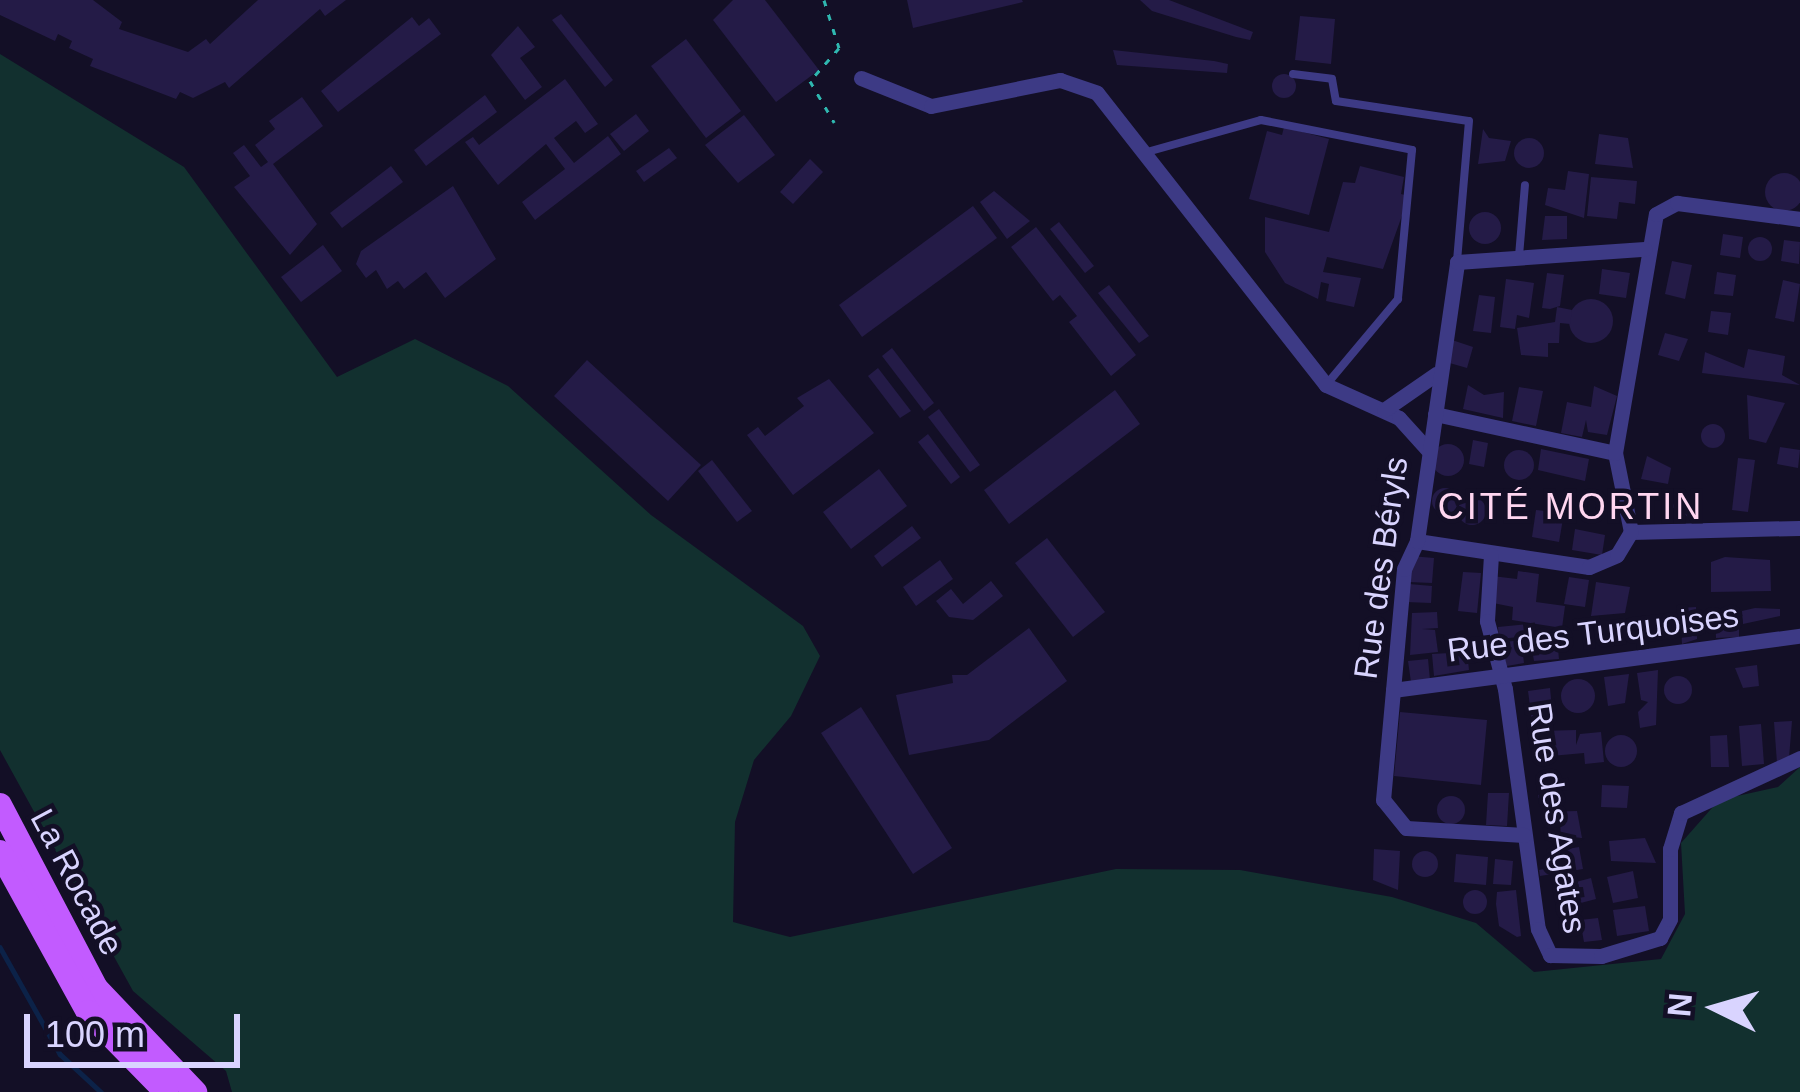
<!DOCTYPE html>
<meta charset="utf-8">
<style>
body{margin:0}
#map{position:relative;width:1800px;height:1092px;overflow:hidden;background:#130f26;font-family:Arial,sans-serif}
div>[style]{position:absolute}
.green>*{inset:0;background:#12302f}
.stream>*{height:4.5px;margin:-2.25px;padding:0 2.25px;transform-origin:2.25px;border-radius:2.25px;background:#0c2248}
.building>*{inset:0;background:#241b47}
.round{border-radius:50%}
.path>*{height:3px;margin-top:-1.5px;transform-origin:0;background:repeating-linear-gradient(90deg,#2fb8b0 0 6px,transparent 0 15px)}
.lane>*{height:8px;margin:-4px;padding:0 4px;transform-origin:4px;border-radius:4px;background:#3d3a85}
.street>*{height:15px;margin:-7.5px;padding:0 7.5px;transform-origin:7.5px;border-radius:7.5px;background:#3d3a85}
.primary>*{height:24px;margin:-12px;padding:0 12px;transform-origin:12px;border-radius:12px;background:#c25bff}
span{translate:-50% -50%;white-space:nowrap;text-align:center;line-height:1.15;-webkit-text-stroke:9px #130f26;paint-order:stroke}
.street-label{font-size:33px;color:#d9d4ff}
.neighbourhood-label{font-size:36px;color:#ffd6f0;letter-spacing:3px}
.north{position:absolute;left:1656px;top:948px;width:120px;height:120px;-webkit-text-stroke:9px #130f26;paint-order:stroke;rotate:275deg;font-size:33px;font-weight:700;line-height:48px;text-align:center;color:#d9d4ff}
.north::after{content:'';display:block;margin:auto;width:42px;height:54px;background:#d9d4ff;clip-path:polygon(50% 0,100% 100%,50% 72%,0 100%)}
.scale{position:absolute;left:24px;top:1014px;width:216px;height:54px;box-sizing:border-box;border:6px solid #d9d4ff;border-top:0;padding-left:15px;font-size:36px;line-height:42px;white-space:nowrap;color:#d9d4ff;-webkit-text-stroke:9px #130f26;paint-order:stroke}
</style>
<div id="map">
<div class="green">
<div style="clip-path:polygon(0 54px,184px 167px,337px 377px,415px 339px,508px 386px,651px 515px,803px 626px,820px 656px,791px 716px,754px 760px,735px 822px,733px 922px,790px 937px,1116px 869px,1240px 870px,1392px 897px,1476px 923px,1534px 972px,1661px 959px,1685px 914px,1681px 843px,1719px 800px,1778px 787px,1800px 767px,1800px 1092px,232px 1092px,226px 1071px,133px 991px,0 750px)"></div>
</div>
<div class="stream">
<div style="left:0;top:947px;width:123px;rotate:60.7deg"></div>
<div style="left:60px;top:1054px;width:56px;rotate:42.8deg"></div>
</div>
<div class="building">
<div style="clip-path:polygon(0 0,93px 0,122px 22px,119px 29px,188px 52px,206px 39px,210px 44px,258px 0,346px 0,325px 16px,320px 9px,229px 88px,225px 82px,193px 98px,180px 92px,176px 99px,90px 66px,93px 59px,69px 48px,72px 41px,58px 34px,55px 41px,0 15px)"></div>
<div style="clip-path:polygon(733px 0,765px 0,819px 70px,776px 102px,713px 20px)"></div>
<div style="clip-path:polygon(907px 0,1022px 0,1023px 2px,913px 28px)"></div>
<div style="clip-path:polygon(1140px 0,1169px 0,1253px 32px,1250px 40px,1236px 37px,1152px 11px)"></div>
<div style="clip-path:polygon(561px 14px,613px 80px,605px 87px,552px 20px)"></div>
<div style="clip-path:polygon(1300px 16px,1335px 19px,1331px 64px,1295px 60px)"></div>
<div style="clip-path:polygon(412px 17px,419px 26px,429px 18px,441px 34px,338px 112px,321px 91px)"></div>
<div style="clip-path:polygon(518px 26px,535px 47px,520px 58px,542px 87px,525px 100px,491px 55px)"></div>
<div style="clip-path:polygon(686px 39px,741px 111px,706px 138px,651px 66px)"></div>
<div style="clip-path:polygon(1113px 50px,1214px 61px,1228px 64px,1227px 73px,1117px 65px)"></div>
<div class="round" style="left:1272px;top:74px;width:24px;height:24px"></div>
<div style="clip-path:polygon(565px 79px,598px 124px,585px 133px,576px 121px,554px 138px,574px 163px,608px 136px,621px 154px,535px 220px,522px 202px,565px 169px,546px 144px,498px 185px,465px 142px,473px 137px,479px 145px)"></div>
<div style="clip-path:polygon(485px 95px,497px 112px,426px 166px,414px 150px)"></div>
<div style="clip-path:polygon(302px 97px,323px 126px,273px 164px,317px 224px,290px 255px,234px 187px,250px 176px,233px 153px,244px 145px,261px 167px,268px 162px,255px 145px,275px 129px,269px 121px)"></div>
<div style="clip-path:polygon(636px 114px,649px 131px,624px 151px,610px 134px)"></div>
<div style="clip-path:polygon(744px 115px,775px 155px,738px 183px,705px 145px)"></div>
<div style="clip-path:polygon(1284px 127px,1329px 139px,1309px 215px,1249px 199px,1267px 131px,1282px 135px)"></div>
<div style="clip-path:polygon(1483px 129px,1489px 138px,1511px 141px,1505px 161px,1478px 164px)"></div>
<div style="clip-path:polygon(1599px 134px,1628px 138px,1633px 168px,1595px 164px)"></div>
<div class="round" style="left:1514px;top:138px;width:30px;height:30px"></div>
<div style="clip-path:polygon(669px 148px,677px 158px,644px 182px,636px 171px)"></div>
<div style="clip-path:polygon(810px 159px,823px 172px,793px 204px,780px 192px)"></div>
<div style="clip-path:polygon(391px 166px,403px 182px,342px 228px,330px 213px)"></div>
<div style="clip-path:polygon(1360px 166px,1404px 177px,1401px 194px,1409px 196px,1383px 269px,1327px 257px,1323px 272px,1361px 278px,1354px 307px,1326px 301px,1329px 284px,1321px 282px,1318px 299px,1285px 283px,1265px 252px,1265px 217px,1329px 232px,1343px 182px,1355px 183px)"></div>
<div style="clip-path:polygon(1568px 171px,1589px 174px,1584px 218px,1545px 205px,1548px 188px,1565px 190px)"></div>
<div class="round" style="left:1765px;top:173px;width:38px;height:38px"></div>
<div style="clip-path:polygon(1591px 177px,1637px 181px,1635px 204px,1619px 202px,1617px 219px,1587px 216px)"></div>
<div style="clip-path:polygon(453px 186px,496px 259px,445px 298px,426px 272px,404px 289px,398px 281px,387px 289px,376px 270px,366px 278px,356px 264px,361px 251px)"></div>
<div style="clip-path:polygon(994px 191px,1030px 221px,1007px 239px,980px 202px)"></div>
<div style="clip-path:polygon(973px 206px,997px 238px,862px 337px,839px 305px)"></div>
<div class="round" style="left:1469px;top:212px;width:32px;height:32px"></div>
<div style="clip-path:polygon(1545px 216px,1567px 216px,1567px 239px,1542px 240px)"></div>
<div style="clip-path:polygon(1059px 222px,1094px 266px,1085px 273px,1050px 229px)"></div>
<div style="clip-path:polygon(1036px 227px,1136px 355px,1111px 376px,1069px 322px,1077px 316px,1060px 295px,1053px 301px,1011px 247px)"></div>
<div style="clip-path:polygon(1723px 234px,1743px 237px,1740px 258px,1720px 255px)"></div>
<div class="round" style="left:1748px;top:237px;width:24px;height:24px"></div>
<div style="clip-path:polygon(1784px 240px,1800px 242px,1799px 264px,1781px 261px)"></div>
<div style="clip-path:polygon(323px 245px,342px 271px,301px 302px,281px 277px)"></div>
<div style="clip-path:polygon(1672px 261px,1692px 265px,1685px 299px,1665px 294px)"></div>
<div style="clip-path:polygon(1602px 269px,1630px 273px,1626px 298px,1599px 294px)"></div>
<div style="clip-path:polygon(1717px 272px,1736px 275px,1733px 296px,1714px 294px)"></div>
<div style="clip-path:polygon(1547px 273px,1564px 275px,1560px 306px,1550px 309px,1542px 308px)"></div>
<div style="clip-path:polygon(1506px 279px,1534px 283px,1529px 318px,1517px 315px,1515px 329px,1500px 327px)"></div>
<div style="clip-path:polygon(1783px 280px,1800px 284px,1794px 322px,1775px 318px)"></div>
<div style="clip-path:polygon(1109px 285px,1149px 336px,1139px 343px,1098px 293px)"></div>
<div style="clip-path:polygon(1479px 295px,1495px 297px,1491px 333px,1473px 331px)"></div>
<div class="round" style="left:1569px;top:299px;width:44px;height:44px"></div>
<div style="clip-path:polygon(1557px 307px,1572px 310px,1570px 324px,1560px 323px,1559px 343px,1548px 343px,1548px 357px,1521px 355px,1517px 328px,1555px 322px)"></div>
<div style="clip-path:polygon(1711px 311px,1731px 313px,1728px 335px,1708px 332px)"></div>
<div style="clip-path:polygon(1665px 333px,1688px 339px,1679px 361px,1658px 355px)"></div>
<div style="clip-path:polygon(1452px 340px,1473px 347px,1467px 368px,1446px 362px)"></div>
<div style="clip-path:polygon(892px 348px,934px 403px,924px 411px,882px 356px)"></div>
<div style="clip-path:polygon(1748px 349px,1785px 356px,1782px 375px,1800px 385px,1702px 373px,1705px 352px,1744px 368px)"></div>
<div style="clip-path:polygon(587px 360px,701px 465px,668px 501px,554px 396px)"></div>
<div style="clip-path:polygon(878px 368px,911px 411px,900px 418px,868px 376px)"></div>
<div style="clip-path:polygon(829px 379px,874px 433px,793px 495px,747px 435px,758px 427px,765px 436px,804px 406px,797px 398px)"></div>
<div style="clip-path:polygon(1468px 385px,1484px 395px,1504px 392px,1503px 418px,1463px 409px)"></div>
<div style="clip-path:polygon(1594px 386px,1617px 396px,1607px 435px,1588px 432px,1586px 420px,1582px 437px,1561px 433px,1567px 402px,1591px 407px)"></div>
<div style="clip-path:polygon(1519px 387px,1543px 391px,1536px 426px,1512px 421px)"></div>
<div style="clip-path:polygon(1115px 390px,1140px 424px,1009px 524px,984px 490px)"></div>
<div style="clip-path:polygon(1747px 395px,1785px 403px,1766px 443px,1749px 439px)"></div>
<div style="clip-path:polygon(939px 409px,980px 465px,970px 472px,928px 417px)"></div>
<div class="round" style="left:1701px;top:424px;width:24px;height:24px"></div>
<div style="clip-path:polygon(928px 434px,960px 477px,951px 484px,918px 442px)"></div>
<div style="clip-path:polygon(1473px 440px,1488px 443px,1484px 467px,1469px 464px)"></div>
<div class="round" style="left:1432px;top:444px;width:32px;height:32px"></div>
<div style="clip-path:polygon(1780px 447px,1800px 450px,1798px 468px,1777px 464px)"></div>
<div style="clip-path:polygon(1541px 449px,1589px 459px,1585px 481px,1538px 470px)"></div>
<div class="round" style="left:1504px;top:450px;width:30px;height:30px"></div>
<div style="clip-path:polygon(1647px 456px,1671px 468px,1668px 484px,1641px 479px)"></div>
<div style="clip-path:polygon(1738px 458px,1755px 460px,1748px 512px,1732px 510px)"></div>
<div style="clip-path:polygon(712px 460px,752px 511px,737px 522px,698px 471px)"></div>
<div style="clip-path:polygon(879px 469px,907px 506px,851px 549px,823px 512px)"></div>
<div class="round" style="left:1432px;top:488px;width:26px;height:26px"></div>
<div style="clip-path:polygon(1680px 493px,1700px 505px,1692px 519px,1672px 507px)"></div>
<div class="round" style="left:1458px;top:497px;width:28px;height:28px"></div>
<div style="clip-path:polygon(1536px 510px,1564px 513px,1559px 542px,1532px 537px)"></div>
<div style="clip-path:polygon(912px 526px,921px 538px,882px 567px,874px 556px)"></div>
<div style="clip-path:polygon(1575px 529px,1605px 535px,1602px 555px,1572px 550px)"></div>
<div style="clip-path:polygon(1047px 538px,1105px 612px,1073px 637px,1015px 563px)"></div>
<div style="clip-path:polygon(1411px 556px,1434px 558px,1432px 583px,1409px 582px)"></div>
<div style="clip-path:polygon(1725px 557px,1770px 560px,1771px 591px,1711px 592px,1711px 562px)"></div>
<div style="clip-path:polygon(940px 560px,953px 579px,916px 606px,903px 587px)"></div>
<div style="clip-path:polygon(1518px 571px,1539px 574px,1536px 602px,1565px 606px,1562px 628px,1512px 620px,1513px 607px,1493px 603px,1492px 576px,1517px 579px)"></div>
<div style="clip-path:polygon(1463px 572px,1481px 573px,1477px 613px,1458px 611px)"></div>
<div style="clip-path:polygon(1569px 577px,1589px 580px,1585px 607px,1564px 604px)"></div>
<div style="clip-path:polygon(991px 581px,1003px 596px,973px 620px,949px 617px,936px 601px,951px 589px,963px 604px)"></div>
<div style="clip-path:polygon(1596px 582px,1630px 587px,1625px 613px,1591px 616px)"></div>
<div style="clip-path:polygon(1409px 584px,1432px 586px,1431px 603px,1406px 602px)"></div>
<div style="clip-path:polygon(1696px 607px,1697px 639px,1682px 644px,1680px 608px)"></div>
<div style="clip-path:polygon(1755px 608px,1780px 609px,1780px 616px,1743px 624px,1742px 611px)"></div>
<div style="clip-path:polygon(1739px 610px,1739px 637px,1716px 638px,1715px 611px)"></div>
<div style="clip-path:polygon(1437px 612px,1438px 628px,1422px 629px,1435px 630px,1438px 652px,1410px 655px,1412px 613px)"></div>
<div style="clip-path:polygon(1528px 624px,1529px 636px,1499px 639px,1498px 627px)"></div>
<div style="clip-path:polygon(1029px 628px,1067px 681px,989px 740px,909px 755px,896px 695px,953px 683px,952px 675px,967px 675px)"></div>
<div style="clip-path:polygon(1548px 638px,1565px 640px,1566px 648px,1558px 649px,1559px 659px,1534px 661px,1531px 643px)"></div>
<div style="clip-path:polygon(1521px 640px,1524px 663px,1507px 666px,1498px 643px)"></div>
<div style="clip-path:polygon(1467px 652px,1469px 670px,1434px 676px,1432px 654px)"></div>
<div style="clip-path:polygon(1428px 659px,1430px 680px,1411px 682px,1408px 661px)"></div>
<div style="clip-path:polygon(1757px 665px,1759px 686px,1743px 688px,1735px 668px)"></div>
<div style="clip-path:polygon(1658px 670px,1656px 725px,1640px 728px,1638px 712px,1648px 702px,1641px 700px,1637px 673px)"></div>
<div style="clip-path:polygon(1629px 674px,1625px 703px,1608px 706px,1604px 677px)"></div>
<div class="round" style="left:1664px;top:676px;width:28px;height:28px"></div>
<div class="round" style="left:1561px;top:679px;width:34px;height:34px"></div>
<div style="clip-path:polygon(1550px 688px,1553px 719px,1532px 721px,1528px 691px)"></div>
<div style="clip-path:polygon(861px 707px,952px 848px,913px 874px,821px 733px)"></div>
<div style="clip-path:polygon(1400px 712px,1487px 720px,1481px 785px,1394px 776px)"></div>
<div style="clip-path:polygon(1792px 721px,1789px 758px,1777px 763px,1774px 722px)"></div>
<div style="clip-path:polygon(1761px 724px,1764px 764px,1742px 766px,1739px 726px)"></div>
<div style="clip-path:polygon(1576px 730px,1576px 745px,1580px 734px,1601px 732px,1604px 762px,1585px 764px,1584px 753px,1540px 757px,1540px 731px)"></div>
<div class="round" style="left:1605px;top:735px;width:32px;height:32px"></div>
<div style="clip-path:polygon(1727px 735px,1729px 767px,1711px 767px,1710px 736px)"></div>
<div style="clip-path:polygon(1540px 779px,1562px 781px,1560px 800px,1538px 798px)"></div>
<div style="clip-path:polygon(1602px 785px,1629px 786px,1627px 808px,1601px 807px)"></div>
<div style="clip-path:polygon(1488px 793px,1509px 793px,1507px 826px,1486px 825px)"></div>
<div class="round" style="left:1437px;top:796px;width:28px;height:28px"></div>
<div style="clip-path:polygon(1577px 811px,1582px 838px,1561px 840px,1560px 821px,1543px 821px,1543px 812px)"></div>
<div style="clip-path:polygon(1645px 838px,1656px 863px,1611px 861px,1609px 841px)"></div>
<div style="clip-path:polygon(1579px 847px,1583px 869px,1540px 876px,1539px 870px,1559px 866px,1556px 851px)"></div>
<div style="clip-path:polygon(1374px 849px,1400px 851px,1398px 890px,1373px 880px)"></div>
<div class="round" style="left:1412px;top:851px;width:26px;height:26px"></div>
<div style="clip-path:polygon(1456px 854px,1488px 857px,1486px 885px,1454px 882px)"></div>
<div style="clip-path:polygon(1495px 859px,1513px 861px,1511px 885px,1493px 884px)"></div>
<div style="clip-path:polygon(1633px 871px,1638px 898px,1613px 903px,1607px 877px)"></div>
<div style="clip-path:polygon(1591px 878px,1596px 899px,1577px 904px,1576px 882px)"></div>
<div style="clip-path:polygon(1516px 890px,1521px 936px,1517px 937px,1499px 926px,1496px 904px,1497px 892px)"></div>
<div class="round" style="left:1463px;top:890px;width:24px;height:24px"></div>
<div style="clip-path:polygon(1645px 906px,1649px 931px,1617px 936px,1613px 910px)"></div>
<div style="clip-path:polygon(1598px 918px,1602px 940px,1584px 942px,1580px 920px)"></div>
</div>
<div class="path">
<div style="left:824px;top:0;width:50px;rotate:72.6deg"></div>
<div style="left:839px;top:48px;width:44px;rotate:131.3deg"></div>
<div style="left:810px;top:81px;width:48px;rotate:59.7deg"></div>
</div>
<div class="lane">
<div style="left:1293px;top:74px;width:39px;rotate:7deg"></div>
<div style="left:1332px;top:79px;width:22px;rotate:80deg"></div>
<div style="left:1336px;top:101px;width:134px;rotate:8.6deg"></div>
<div style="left:1469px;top:121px;width:141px;rotate:94.9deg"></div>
<div style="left:1147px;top:152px;width:118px;rotate:-15.7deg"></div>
<div style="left:1261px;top:120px;width:154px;rotate:11.2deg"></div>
<div style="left:1412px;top:150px;width:150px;rotate:95.4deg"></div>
<div style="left:1398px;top:299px;width:111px;rotate:129.9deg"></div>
<div style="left:1519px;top:256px;width:71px;rotate:-85.2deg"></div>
</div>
<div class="street">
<div style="left:861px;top:78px;width:75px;rotate:21.8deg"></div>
<div style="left:931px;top:106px;width:132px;rotate:-11.4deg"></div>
<div style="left:1060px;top:80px;width:39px;rotate:19deg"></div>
<div style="left:1097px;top:93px;width:371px;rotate:51.9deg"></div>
<div style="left:1326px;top:385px;width:80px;rotate:24.3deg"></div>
<div style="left:1399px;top:418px;width:43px;rotate:47.8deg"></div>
<div style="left:1384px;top:410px;width:63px;rotate:-34.7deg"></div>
<div style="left:1435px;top:414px;width:184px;rotate:12.2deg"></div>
<div style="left:1631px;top:532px;width:81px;rotate:-101.4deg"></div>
<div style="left:1615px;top:453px;width:242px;rotate:-80.3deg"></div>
<div style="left:1656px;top:214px;width:24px;rotate:-28deg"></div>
<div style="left:1677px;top:203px;width:124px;rotate:7.4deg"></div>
<div style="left:1631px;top:532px;width:169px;rotate:-1.4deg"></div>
<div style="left:1417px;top:541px;width:174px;rotate:8.6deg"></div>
<div style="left:1589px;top:567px;width:30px;rotate:-23deg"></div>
<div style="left:1617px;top:555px;width:27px;rotate:-59deg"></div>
<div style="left:1491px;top:555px;width:66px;rotate:93.5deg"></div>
<div style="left:1487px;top:621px;width:70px;rotate:75.2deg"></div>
<div style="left:1505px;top:689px;width:242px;rotate:82.2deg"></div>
<div style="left:1538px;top:929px;width:29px;rotate:65deg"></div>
<div style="left:1550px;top:955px;width:51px;rotate:1.1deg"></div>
<div style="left:1601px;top:956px;width:62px;rotate:-17deg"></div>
<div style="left:1660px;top:938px;width:21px;rotate:-62deg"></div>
<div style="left:1670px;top:919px;width:70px;rotate:-90deg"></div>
<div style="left:1670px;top:849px;width:38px;rotate:-73deg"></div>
<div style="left:1681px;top:813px;width:131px;rotate:-24.8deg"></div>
<div style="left:1393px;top:690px;width:411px;rotate:-7.6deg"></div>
<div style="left:1524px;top:835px;width:118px;rotate:-176.6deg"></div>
<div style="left:1406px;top:828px;width:36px;rotate:-129deg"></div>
<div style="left:1383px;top:800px;width:232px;rotate:-84.8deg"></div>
<div style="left:1404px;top:569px;width:31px;rotate:-65deg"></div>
<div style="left:1417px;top:541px;width:282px;rotate:-81.8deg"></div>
<div style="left:1457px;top:262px;width:188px;rotate:-4deg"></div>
</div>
<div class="primary">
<div style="left:0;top:805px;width:207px;rotate:62.3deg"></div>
<div style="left:96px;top:988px;width:144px;rotate:46.4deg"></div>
<div style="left:0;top:852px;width:183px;rotate:61.2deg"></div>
<div style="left:88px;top:1012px;width:112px;rotate:45.7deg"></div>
</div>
<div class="street-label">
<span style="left:1381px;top:568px;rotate:-82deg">Rue des Béryls</span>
<span style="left:1593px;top:633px;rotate:-7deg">Rue des Turquoises</span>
<span style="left:1557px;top:818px;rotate:81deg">Rue des Agates</span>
<span style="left:77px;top:882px;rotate:62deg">La Rocade</span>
</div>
<div class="neighbourhood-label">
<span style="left:1571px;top:507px">CITÉ MORTIN</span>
</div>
<div class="north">N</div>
<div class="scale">100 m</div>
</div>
